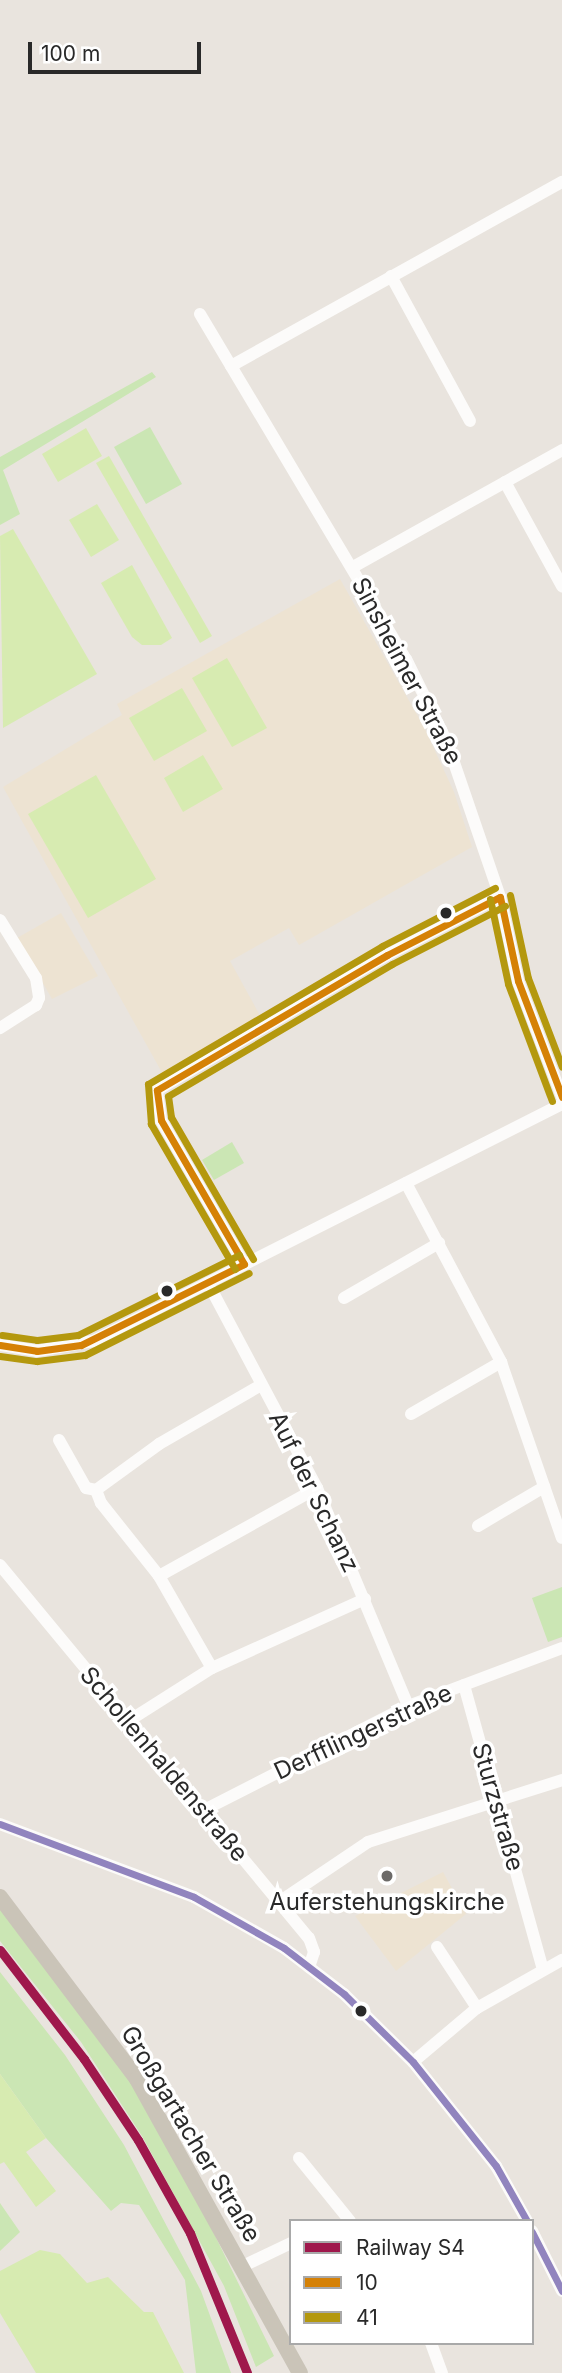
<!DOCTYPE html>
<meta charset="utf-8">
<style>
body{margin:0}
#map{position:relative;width:562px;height:2373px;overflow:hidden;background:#e9e4de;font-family:Inter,sans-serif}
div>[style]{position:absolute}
.education>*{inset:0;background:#ede3d2}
.green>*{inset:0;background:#cbe6b4}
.pitch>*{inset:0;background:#d7ebb1}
.minor>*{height:12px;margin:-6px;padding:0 6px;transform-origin:6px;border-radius:6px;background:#fcfbfa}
.major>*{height:16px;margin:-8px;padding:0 8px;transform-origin:8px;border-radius:8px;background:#cac4b8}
.bus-1>*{height:7px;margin:-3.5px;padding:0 3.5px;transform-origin:3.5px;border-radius:3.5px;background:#d58106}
.bus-2>*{height:7px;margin:-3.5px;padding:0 3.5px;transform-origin:3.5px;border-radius:3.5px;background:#b4980e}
.bus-3>*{height:7px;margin:-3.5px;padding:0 3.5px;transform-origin:3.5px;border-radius:3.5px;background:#b4980e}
.bus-4>*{height:7px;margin:-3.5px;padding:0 3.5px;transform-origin:3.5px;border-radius:3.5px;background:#9184be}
.rail-1>*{height:9px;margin:-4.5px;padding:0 4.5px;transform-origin:4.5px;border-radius:4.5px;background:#9f184c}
.dots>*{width:19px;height:19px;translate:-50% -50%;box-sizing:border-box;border:4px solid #fff;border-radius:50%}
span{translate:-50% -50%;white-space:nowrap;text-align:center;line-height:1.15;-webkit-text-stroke:7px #fff;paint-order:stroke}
.street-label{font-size:24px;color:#292929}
.poi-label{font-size:24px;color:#292929}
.legend{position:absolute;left:289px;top:2219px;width:245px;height:126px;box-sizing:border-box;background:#fff;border:2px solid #a9a9a9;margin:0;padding:9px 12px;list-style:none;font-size:21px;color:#292929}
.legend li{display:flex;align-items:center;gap:14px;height:35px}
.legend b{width:35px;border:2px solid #a9a9a9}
.scale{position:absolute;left:28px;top:42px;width:173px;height:32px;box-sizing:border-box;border:4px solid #292929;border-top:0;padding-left:9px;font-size:21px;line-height:24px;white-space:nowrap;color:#292929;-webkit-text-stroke:5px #fff;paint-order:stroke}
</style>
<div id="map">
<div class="education">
<div style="clip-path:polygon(340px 579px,424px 727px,454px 792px,472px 847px,299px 945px,289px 928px,230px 961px,263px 1021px,165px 1078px,3px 787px,122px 715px,117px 704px)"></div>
<div style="clip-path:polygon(61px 913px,98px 976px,52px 999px,17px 938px)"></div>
<div style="clip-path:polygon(443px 1872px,466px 1914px,396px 1971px,355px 1916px)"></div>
</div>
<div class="green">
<div style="clip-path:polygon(152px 372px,156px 377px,3px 470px,20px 514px,0 525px,0 457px)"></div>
<div style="clip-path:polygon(150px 427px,182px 484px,146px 504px,114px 447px)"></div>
<div style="clip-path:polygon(232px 1142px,244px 1163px,214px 1180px,202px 1160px)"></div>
<div style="clip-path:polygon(562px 1587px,562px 1637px,548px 1642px,532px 1598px)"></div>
<div style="clip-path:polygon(0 1909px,123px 2069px,200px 2205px,274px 2356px,256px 2367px,224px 2286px,142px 2136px,81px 2042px,0 1941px)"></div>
<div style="clip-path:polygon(0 1972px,65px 2055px,124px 2145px,201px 2291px,231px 2373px,196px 2373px,185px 2280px,139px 2205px,121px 2203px,111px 2211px,46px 2138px,0 2074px)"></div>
<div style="clip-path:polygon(0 2203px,20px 2232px,0 2251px)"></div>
</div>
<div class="pitch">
<div style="clip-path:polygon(86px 428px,102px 456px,58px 482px,42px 454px)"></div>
<div style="clip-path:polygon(109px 456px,212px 636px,200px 643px,96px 463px)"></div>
<div style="clip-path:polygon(97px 504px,119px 540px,91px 557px,69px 520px)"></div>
<div style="clip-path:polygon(13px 529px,97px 674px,3px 728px,0 536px)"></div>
<div style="clip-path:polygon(132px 565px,172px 638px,161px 645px,142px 645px,132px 637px,101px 583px)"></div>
<div style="clip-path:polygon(227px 658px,267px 728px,232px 747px,192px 678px)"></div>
<div style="clip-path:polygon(182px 688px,207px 731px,154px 761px,129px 718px)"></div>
<div style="clip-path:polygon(203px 755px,223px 789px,183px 812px,164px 778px)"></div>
<div style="clip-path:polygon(96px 775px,156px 879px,88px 918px,28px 814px)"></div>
<div style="clip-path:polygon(0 2074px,46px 2138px,26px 2152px,56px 2191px,36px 2207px,4px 2162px,0 2164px)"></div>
<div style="clip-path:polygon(40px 2250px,60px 2254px,87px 2283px,108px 2277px,144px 2312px,153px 2312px,184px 2373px,36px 2373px,0 2313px,0 2271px)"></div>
</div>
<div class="minor">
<div style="left:391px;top:276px;width:165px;rotate:61.4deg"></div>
<div style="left:200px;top:314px;width:402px;rotate:59.2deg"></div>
<div style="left:406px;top:659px;width:93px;rotate:63.7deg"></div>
<div style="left:447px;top:742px;width:164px;rotate:71.1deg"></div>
<div style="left:500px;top:897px;width:86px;rotate:77.9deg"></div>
<div style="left:518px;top:981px;width:124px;rotate:69.2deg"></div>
<div style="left:231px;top:366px;width:379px;rotate:-29.1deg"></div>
<div style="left:505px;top:482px;width:119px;rotate:61.3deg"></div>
<div style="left:353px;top:567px;width:240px;rotate:-29.2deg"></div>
<div style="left:0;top:920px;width:68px;rotate:58.2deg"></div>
<div style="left:36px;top:978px;width:20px;rotate:81deg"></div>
<div style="left:39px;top:998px;width:8px;rotate:113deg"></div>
<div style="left:36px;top:1005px;width:43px;rotate:147.4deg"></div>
<div style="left:406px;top:1183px;width:203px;rotate:62deg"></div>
<div style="left:501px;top:1362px;width:186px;rotate:70.9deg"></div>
<div style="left:244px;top:1264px;width:166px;rotate:-120deg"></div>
<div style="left:161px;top:1120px;width:30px;rotate:-98deg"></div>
<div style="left:157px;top:1090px;width:267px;rotate:-30.4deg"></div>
<div style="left:387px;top:955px;width:127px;rotate:-27.2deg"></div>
<div style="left:208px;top:1283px;width:232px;rotate:62deg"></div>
<div style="left:317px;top:1488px;width:236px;rotate:67.3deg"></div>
<div style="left:344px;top:1298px;width:110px;rotate:-30.1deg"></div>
<div style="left:0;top:1345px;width:37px;rotate:9deg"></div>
<div style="left:37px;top:1351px;width:57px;rotate:-10.1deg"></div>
<div style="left:93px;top:1341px;width:525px;rotate:-26.81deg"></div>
<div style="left:411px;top:1414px;width:104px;rotate:-30deg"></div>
<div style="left:59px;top:1440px;width:55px;rotate:60.6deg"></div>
<div style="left:86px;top:1488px;width:10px;rotate:11deg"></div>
<div style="left:96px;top:1490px;width:14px;rotate:69deg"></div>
<div style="left:101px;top:1503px;width:93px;rotate:51.5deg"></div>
<div style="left:159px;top:1576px;width:106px;rotate:60.1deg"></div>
<div style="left:96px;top:1490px;width:78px;rotate:-36.1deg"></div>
<div style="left:159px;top:1444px;width:118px;rotate:-30deg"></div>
<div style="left:478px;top:1526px;width:77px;rotate:-30.6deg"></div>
<div style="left:0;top:1565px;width:484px;rotate:50.4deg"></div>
<div style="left:309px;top:1938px;width:15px;rotate:70deg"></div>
<div style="left:314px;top:1952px;width:16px;rotate:108deg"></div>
<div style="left:159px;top:1576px;width:181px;rotate:-29.1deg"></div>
<div style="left:464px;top:1685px;width:295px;rotate:74.5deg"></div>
<div style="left:130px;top:1720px;width:97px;rotate:-32.4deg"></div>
<div style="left:212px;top:1668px;width:168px;rotate:-24.3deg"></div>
<div style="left:206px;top:1809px;width:227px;rotate:-27deg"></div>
<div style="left:408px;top:1706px;width:165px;rotate:-20.6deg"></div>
<div style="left:0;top:1824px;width:207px;rotate:20.6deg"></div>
<div style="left:194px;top:1897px;width:103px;rotate:29.5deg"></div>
<div style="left:284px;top:1948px;width:76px;rotate:37.5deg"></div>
<div style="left:344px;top:1994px;width:97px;rotate:44.6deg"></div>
<div style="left:413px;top:2062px;width:133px;rotate:51.4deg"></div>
<div style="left:496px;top:2166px;width:63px;rotate:60.6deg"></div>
<div style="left:279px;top:1902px;width:107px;rotate:-34deg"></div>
<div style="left:368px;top:1842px;width:204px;rotate:-17.7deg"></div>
<div style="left:437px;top:1947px;width:73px;rotate:56.7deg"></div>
<div style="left:413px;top:2062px;width:84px;rotate:-40.2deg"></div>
<div style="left:477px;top:2008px;width:98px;rotate:-29.5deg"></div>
<div style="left:299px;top:2158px;width:81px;rotate:51deg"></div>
<div style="left:532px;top:2231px;width:67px;rotate:63.4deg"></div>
<div style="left:243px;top:2266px;width:53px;rotate:-25.6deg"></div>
<div style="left:431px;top:2343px;width:32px;rotate:70deg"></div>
</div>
<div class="major">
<div style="left:0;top:1897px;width:228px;rotate:53deg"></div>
<div style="left:137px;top:2079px;width:336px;rotate:61deg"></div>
</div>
<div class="bus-1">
<div style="left:500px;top:897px;width:86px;rotate:77.9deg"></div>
<div style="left:518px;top:981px;width:124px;rotate:69.2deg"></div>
<div style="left:244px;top:1264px;width:166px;rotate:-120deg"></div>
<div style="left:161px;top:1120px;width:30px;rotate:-98deg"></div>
<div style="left:157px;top:1090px;width:267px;rotate:-30.4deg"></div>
<div style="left:387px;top:955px;width:127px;rotate:-27.2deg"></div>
<div style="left:0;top:1345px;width:37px;rotate:9deg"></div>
<div style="left:37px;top:1351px;width:44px;rotate:-7.8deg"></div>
<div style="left:81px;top:1345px;width:182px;rotate:-26.4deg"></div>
</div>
<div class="bus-2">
<div style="left:490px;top:899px;width:87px;rotate:78deg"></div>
<div style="left:508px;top:984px;width:125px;rotate:69.4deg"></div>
<div style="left:253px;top:1259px;width:164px;rotate:-120deg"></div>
<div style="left:171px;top:1117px;width:21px;rotate:-98deg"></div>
<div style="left:168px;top:1096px;width:260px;rotate:-30.5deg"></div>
<div style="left:392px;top:964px;width:127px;rotate:-27.2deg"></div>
<div style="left:0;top:1356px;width:37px;rotate:8deg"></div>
<div style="left:37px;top:1361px;width:48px;rotate:-7.1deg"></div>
<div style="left:85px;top:1355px;width:183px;rotate:-26.6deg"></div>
</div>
<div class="bus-3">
<div style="left:510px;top:895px;width:85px;rotate:77.8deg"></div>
<div style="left:528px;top:978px;width:95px;rotate:69.1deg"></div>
<div style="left:235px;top:1269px;width:168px;rotate:-120.1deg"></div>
<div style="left:151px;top:1124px;width:40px;rotate:-94.3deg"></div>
<div style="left:148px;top:1084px;width:272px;rotate:-30.5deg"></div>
<div style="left:382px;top:946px;width:127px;rotate:-27.2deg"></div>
<div style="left:2px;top:1335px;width:35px;rotate:8deg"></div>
<div style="left:37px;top:1340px;width:41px;rotate:-7deg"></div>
<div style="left:78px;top:1335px;width:180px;rotate:-26.4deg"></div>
</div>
<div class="bus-4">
<div style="left:0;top:1824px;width:207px;rotate:20.6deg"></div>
<div style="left:194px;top:1897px;width:103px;rotate:29.5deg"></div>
<div style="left:284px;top:1948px;width:76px;rotate:37.5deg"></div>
<div style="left:344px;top:1994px;width:97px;rotate:44.6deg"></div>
<div style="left:413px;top:2062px;width:133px;rotate:51.4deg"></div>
<div style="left:496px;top:2166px;width:63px;rotate:60.6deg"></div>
<div style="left:532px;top:2232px;width:66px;rotate:63deg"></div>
</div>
<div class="rail-1">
<div style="left:0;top:1950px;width:138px;rotate:52.4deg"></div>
<div style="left:84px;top:2059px;width:97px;rotate:56.3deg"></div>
<div style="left:138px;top:2140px;width:107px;rotate:60.8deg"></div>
<div style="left:190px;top:2233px;width:151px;rotate:67.8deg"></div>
</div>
<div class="dots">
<div style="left:446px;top:913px;background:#292929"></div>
<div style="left:167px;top:1291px;background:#292929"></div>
<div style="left:387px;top:1876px;background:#6c6a68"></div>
<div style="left:361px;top:2011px;background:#292929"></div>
</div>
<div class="street-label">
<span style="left:407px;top:671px;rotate:62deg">Sinsheimer Straße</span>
<span style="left:314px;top:1492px;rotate:64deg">Auf der Schanz</span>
<span style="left:363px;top:1732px;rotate:-25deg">Derfflingerstraße</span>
<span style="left:164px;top:1764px;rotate:50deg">Schollenhaldenstraße</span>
<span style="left:498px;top:1807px;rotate:74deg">Sturzstraße</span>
<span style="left:191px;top:2134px;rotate:59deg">Großgartacher Straße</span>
</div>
<div class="poi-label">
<span style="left:387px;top:1902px">Auferstehungskirche</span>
</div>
<ul class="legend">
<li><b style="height:9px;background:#9f184c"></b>Railway S4</li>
<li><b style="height:9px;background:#d58106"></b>10</li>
<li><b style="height:9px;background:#b4980e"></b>41</li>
</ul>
<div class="scale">100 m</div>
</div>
